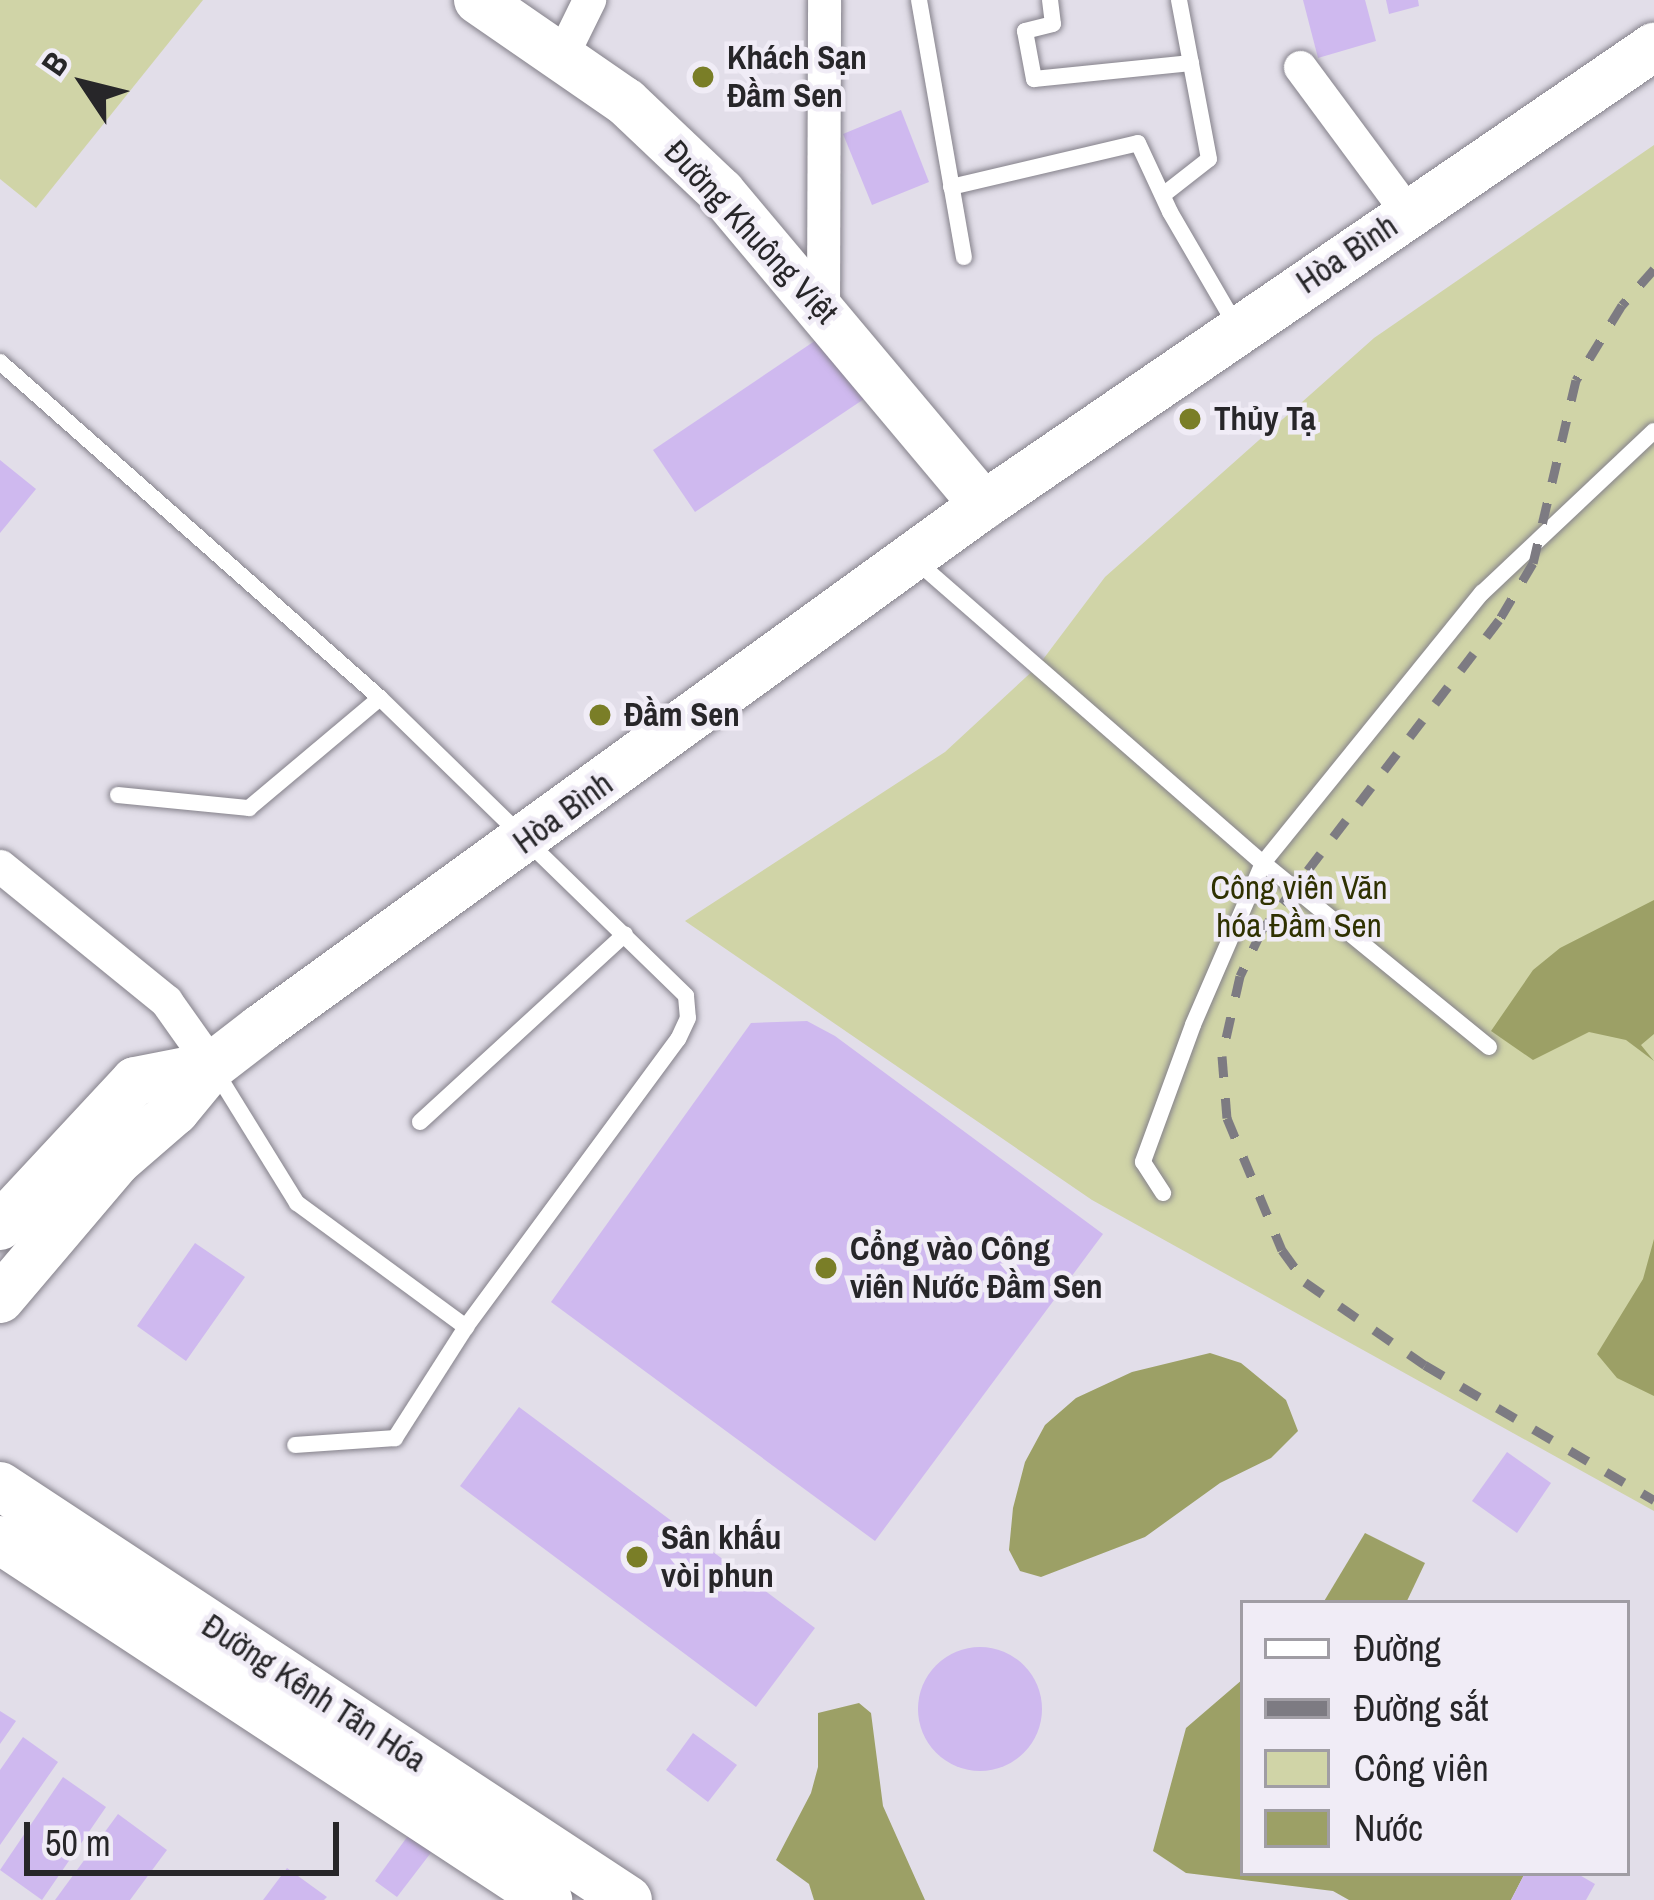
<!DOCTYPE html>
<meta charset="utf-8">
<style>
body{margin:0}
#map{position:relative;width:1654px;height:1900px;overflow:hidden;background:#e2dee9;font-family:"Archivo Narrow",sans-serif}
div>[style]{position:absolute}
.green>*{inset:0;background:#d0d4a7}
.water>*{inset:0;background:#9ca066}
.building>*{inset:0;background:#cfb9ef}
.round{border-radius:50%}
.roads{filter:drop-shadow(0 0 3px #84818a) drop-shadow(0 0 3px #84818a)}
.lane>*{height:16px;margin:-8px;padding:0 8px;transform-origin:8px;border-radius:8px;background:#fff}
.street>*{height:33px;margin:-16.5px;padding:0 16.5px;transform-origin:16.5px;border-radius:16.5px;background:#fff}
.secondary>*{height:48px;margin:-24px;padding:0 24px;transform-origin:24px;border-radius:24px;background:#fff}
.rail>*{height:9px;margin-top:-4.5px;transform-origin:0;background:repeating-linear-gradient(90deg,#7d7b82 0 21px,transparent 0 42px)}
.dots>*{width:33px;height:33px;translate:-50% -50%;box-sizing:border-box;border:6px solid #f0ecf6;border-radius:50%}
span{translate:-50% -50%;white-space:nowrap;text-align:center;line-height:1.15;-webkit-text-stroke:9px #f0ecf6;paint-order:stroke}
.poi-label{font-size:33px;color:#272629;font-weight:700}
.left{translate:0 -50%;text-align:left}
.street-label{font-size:33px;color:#272629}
.park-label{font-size:33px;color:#2f3101}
.legend{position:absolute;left:1240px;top:1600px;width:390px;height:276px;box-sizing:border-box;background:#f0ecf6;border:3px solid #a09da4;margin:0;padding:15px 21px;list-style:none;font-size:36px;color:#272629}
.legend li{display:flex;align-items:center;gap:24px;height:60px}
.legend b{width:60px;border:3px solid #a09da4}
.north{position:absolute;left:24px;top:24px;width:120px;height:120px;-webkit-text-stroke:9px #f0ecf6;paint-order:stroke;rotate:305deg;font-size:33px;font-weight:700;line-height:48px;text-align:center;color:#272629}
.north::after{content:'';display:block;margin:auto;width:42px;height:54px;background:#272629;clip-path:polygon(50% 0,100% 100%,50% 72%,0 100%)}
.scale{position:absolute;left:24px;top:1822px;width:315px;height:54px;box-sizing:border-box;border:6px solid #272629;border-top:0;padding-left:15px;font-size:36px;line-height:42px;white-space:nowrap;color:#272629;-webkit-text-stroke:9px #f0ecf6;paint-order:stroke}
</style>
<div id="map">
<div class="green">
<div style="clip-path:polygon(0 0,203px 0,36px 208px,0 179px)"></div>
<div style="clip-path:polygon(1654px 145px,1654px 1511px,1092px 1200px,685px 921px,945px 752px,1038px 666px,1105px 577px,1374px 338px)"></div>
</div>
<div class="water">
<div style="clip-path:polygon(1654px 900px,1654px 1034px,1641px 1045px,1654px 1061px,1626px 1040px,1589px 1032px,1533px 1060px,1491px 1031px,1533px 970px,1560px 948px)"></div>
<div style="clip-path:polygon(1654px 1239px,1654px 1396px,1617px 1378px,1597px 1354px,1643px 1279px)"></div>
<div style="clip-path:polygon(1210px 1353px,1241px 1363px,1286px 1400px,1298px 1431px,1271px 1458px,1220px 1483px,1145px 1537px,1041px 1577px,1020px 1571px,1009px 1550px,1013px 1508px,1025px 1462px,1045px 1425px,1076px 1398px,1132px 1372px)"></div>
<div style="clip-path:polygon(1365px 1533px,1425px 1563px,1406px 1603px,1323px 1603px)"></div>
<div style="clip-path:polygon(1243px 1679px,1243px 1873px,1525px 1873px,1511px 1900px,1349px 1900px,1333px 1891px,1186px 1873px,1153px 1851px,1186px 1728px)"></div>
<div style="clip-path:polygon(859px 1703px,871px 1713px,883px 1806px,925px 1900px,814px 1900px,809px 1884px,776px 1860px,811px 1793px,818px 1767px,818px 1713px)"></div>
</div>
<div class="building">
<div style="clip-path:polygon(1303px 0,1365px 0,1376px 41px,1318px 58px)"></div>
<div style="clip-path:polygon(1386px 0,1418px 0,1419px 6px,1389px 14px)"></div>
<div style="clip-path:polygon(901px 110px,929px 182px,872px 205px,843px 134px)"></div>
<div style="clip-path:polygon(834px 328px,876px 391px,695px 512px,653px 450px)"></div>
<div style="clip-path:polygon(0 460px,36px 489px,0 533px)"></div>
<div style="clip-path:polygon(807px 1021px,835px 1036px,1103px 1234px,875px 1541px,551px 1302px,751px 1023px)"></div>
<div style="clip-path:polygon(195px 1243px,245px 1277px,186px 1361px,137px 1326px)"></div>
<div style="clip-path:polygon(519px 1407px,815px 1628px,756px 1707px,460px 1486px)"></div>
<div style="clip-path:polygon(1507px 1452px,1551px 1483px,1517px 1533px,1472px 1501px)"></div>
<div class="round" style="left:918px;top:1647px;width:124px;height:124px"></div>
<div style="clip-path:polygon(0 1711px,16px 1721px,0 1744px)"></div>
<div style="clip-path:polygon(693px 1733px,737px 1765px,708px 1802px,666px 1770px)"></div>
<div style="clip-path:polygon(23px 1737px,58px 1762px,0 1845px,0 1770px)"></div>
<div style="clip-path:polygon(63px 1777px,106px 1807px,42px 1900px,0 1870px)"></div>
<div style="clip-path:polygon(118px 1814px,167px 1850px,130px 1900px,55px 1900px)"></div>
<div style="clip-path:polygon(410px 1833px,433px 1850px,397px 1897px,375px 1881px)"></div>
<div style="clip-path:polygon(287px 1868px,327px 1897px,324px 1900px,263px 1900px)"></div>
<div style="clip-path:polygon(1525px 1873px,1576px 1873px,1595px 1884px,1586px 1900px,1511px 1900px)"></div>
</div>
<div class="roads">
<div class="lane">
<div style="left:919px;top:0;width:261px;rotate:80.1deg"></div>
<div style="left:1050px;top:0;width:24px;rotate:83deg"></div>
<div style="left:1053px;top:24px;width:29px;rotate:166deg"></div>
<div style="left:1025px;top:31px;width:49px;rotate:79.4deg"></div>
<div style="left:1034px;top:79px;width:158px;rotate:-5.8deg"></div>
<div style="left:951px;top:187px;width:192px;rotate:-13.2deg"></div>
<div style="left:1138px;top:143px;width:76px;rotate:65.1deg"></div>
<div style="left:1170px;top:212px;width:133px;rotate:59.8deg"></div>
<div style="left:1163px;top:195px;width:58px;rotate:-38deg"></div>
<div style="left:1209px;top:159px;width:162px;rotate:-100.7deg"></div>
<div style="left:0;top:362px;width:507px;rotate:41.48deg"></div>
<div style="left:380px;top:698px;width:427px;rotate:44.2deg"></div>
<div style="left:686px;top:996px;width:22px;rotate:85deg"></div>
<div style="left:688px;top:1018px;width:23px;rotate:115deg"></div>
<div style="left:678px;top:1039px;width:358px;rotate:126.4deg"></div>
<div style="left:466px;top:1327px;width:132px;rotate:122.6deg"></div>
<div style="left:395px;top:1438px;width:100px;rotate:176deg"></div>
<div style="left:914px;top:559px;width:463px;rotate:41.1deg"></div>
<div style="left:1263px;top:863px;width:176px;rotate:113.4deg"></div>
<div style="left:1193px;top:1025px;width:146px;rotate:110.1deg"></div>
<div style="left:1143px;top:1162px;width:37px;rotate:57deg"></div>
<div style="left:118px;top:795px;width:132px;rotate:5.7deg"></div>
<div style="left:249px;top:808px;width:171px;rotate:-40deg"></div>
<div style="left:1489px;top:1047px;width:291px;rotate:-140.8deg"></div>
<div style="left:1263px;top:863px;width:348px;rotate:-51deg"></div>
<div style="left:1482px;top:593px;width:236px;rotate:-43.3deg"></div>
<div style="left:216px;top:1072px;width:154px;rotate:58.3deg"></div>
<div style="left:297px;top:1203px;width:210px;rotate:36.3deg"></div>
<div style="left:420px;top:1122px;width:278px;rotate:-42.5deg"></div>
</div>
<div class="street">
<div style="left:561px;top:57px;width:64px;rotate:-63.8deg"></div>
<div style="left:1300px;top:67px;width:182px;rotate:53.5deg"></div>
<div style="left:823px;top:307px;width:307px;rotate:-89.8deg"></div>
<div style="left:0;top:866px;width:214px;rotate:39.1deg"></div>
<div style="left:166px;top:1001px;width:80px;rotate:54.7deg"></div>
</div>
<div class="secondary">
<div style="left:478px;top:0;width:180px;rotate:34.6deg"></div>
<div style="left:626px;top:102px;width:131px;rotate:43.5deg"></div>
<div style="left:721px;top:192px;width:409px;rotate:50deg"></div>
<div style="left:0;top:1226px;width:198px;rotate:-47deg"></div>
<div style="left:135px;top:1081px;width:78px;rotate:-11deg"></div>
<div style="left:0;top:1299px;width:181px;rotate:-49.7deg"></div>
<div style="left:117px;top:1161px;width:77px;rotate:-40.8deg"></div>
<div style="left:175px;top:1111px;width:58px;rotate:-50.6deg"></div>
<div style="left:212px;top:1066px;width:61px;rotate:-37.6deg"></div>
<div style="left:260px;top:1029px;width:894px;rotate:-35.9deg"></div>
<div style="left:984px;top:505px;width:812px;rotate:-34.36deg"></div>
<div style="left:0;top:1486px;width:752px;rotate:33.39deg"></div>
<div style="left:0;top:1540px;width:656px;rotate:33.3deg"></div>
</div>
</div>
<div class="rail">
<div style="left:1654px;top:269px;width:48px;rotate:131.6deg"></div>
<div style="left:1622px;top:305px;width:88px;rotate:121.5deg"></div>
<div style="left:1576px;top:380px;width:188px;rotate:103.2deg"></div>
<div style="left:1533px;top:563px;width:66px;rotate:120.8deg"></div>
<div style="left:1499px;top:620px;width:390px;rotate:127.4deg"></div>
<div style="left:1262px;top:930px;width:51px;rotate:115.6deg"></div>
<div style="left:1240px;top:976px;width:82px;rotate:102.7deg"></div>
<div style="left:1222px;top:1056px;width:62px;rotate:85.4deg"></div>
<div style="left:1227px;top:1118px;width:143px;rotate:67.4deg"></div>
<div style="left:1282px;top:1250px;width:39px;rotate:54deg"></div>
<div style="left:1305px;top:1282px;width:146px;rotate:34.7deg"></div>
<div style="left:1425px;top:1365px;width:266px;rotate:30.5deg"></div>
</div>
<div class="dots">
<div style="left:703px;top:77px;background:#7a7e27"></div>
<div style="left:1190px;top:419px;background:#7a7e27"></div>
<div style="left:600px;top:715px;background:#7a7e27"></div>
<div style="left:826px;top:1268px;background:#7a7e27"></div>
<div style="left:637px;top:1557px;background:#7a7e27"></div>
</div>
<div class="poi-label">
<span class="left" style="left:727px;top:77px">Khách Sạn<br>Đầm Sen</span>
<span class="left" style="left:1214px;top:419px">Thủy Tạ</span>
<span class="left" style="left:624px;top:715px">Đầm Sen</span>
<span class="left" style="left:850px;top:1268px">Cổng vào Công<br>viên Nước Đầm Sen</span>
<span class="left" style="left:661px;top:1557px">Sân khấu<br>vòi phun</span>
</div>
<div class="street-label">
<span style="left:751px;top:232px;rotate:47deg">Đường Khuông Việt</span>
<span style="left:1347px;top:254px;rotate:-34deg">Hòa Bình</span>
<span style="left:563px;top:813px;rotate:-36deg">Hòa Bình</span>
<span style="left:314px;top:1693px;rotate:33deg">Đường Kênh Tân Hóa</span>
</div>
<div class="park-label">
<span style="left:1299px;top:907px">Công viên Văn<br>hóa Đầm Sen</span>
</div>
<ul class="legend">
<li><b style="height:15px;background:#fff"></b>Đường</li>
<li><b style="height:15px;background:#7d7b82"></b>Đường sắt</li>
<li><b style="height:33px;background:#d0d4a7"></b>Công viên</li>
<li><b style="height:33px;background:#9ca066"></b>Nước</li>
</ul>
<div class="north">B</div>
<div class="scale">50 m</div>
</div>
